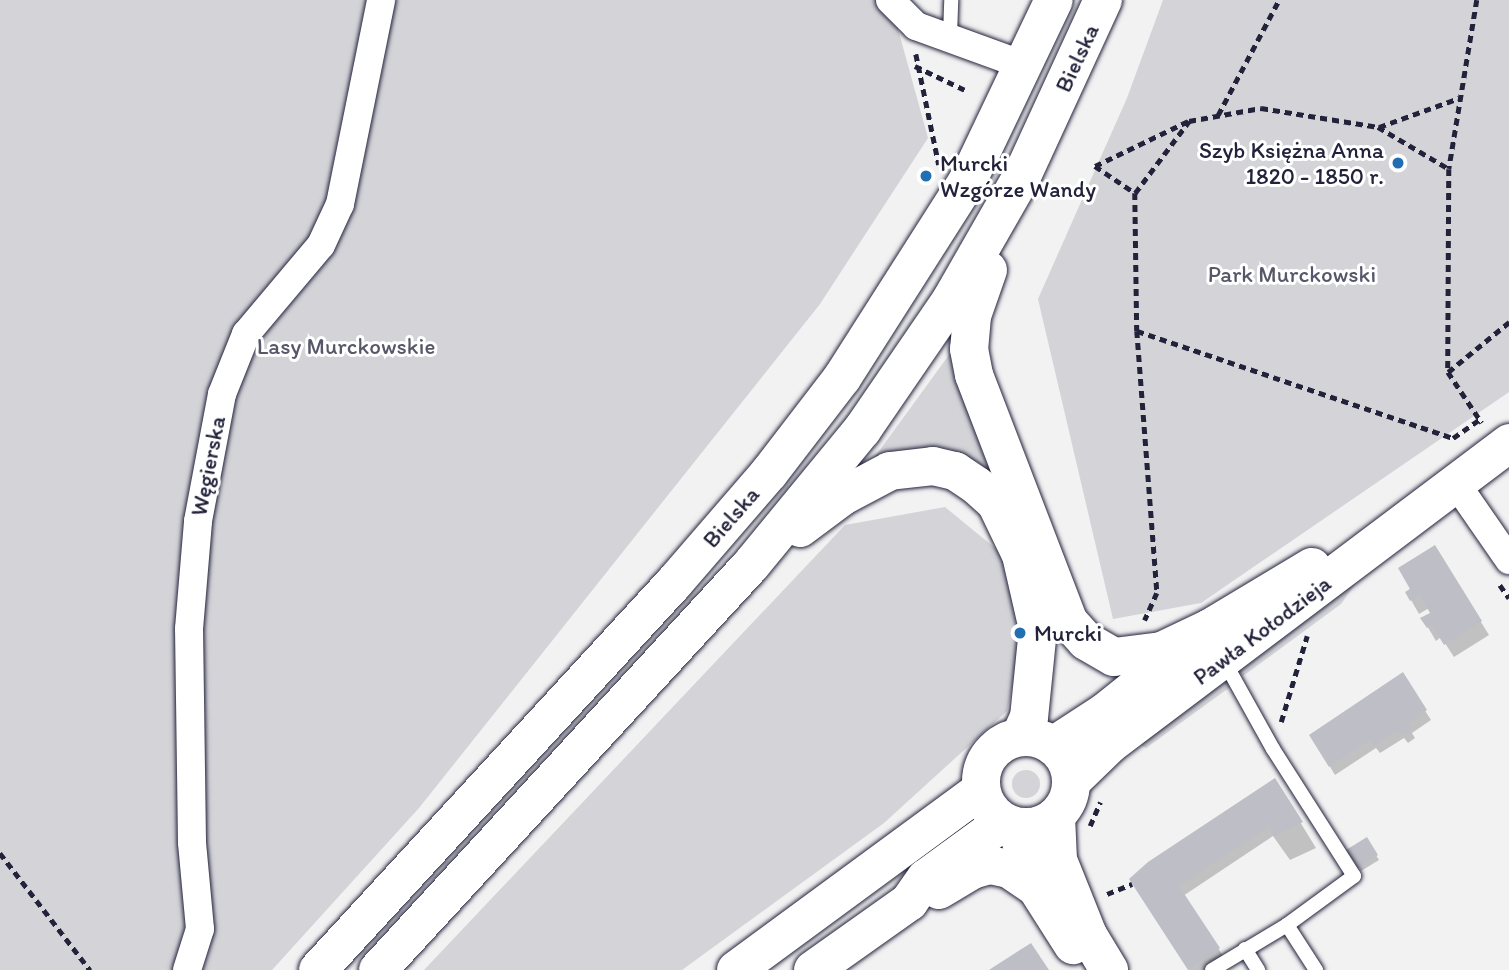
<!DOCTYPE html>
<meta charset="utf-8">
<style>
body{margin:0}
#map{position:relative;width:1509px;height:970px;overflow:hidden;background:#f2f2f3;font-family:Itim,sans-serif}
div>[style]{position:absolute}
.green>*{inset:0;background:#d3d3d8}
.round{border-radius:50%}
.shadow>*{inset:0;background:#0003}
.building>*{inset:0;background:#bebec6}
.path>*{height:4.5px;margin-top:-2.25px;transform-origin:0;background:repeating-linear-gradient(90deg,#22223b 0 7px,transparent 0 12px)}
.roads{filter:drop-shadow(0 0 2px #22223b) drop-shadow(0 0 2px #22223b)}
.lane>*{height:14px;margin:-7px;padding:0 7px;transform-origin:7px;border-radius:7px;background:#fff}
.street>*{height:28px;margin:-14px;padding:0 14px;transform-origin:14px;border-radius:14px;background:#fff}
.secondary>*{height:38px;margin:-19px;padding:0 19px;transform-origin:19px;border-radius:19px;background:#fff}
.secondary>.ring{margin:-19px;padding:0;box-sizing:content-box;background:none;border:38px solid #fff;border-radius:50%}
.primary>*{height:38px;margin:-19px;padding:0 19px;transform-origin:19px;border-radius:19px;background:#fff}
.dots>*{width:19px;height:19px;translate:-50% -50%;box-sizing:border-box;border:4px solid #fff;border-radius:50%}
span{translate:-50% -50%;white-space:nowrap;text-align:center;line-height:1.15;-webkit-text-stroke:6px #fff;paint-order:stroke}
.street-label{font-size:23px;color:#22223b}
.poi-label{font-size:23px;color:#22223b}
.right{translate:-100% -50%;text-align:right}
.left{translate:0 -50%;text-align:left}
.park-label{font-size:23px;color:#57576a}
</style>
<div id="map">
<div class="green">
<div style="clip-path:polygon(0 0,904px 0,898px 29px,928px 138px,820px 304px,419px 808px,272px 970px,0 970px)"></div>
<div style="clip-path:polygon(1163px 0,1509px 0,1509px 392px,1201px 603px,1113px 619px,1038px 299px,1127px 98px)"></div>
<div style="clip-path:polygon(954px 348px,1002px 479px,874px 458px)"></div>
<div style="clip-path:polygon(945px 507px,1012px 562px,1024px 630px,1007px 711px,884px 823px,682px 970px,424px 970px,845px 525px)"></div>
<div style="clip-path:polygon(1363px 573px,1341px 604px,1243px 676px,1239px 670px)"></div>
<div style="clip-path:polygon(1219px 674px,1233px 685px,1146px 748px,1142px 746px,1133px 734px)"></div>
<div class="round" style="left:1012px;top:770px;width:28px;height:28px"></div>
</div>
<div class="shadow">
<div style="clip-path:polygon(1435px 548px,1489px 635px,1454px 657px,1441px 637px,1436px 641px,1423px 619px,1432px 614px,1429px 608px,1419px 614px,1407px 593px)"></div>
<div style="clip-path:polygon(1402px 675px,1431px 720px,1412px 733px,1415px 738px,1408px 743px,1404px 738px,1380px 753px,1376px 748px,1335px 775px,1311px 735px)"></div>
<div style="clip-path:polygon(1275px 781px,1316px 848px,1290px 860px,1273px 836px,1183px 896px,1224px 957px,1205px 970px,1189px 970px,1136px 889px)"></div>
<div style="clip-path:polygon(1366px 839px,1379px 860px,1361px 871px,1349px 850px)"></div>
</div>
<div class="building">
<div style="clip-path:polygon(1435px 545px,1482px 621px,1444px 645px,1432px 625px,1427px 628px,1420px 618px,1430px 613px,1420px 596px,1410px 601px,1405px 592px,1410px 589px,1398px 568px)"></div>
<div style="clip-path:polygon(1403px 672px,1427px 710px,1408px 723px,1412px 729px,1402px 735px,1398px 730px,1373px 746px,1370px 740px,1329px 767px,1309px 735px)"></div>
<div style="clip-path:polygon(1275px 778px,1303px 822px,1274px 836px,1268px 827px,1179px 886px,1220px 948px,1188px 970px,1129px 879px,1148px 862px)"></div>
<div style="clip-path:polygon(1367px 837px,1378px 855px,1358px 868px,1346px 850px)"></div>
<div style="clip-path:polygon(1031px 943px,1049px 970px,989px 970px,995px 966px)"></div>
</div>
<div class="path">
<div style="left:1477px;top:0;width:171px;rotate:99.4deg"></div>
<div style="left:1449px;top:169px;width:203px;rotate:90.3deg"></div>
<div style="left:1448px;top:372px;width:61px;rotate:56.3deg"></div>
<div style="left:916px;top:54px;width:113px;rotate:78.3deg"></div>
<div style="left:915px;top:66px;width:55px;rotate:25.6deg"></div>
<div style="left:1218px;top:115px;width:130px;rotate:-62.1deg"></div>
<div style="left:1379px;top:127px;width:85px;rotate:-19.9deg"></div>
<div style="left:1095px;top:166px;width:48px;rotate:34deg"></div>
<div style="left:1135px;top:193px;width:138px;rotate:89.2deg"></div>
<div style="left:1137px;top:331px;width:263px;rotate:85.6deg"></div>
<div style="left:1157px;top:593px;width:30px;rotate:114deg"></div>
<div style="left:1095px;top:166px;width:103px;rotate:-25.8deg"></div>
<div style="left:1135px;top:193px;width:90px;rotate:-53.1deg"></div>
<div style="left:1189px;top:121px;width:73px;rotate:-10.2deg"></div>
<div style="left:1261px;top:108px;width:119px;rotate:9.2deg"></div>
<div style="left:1378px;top:127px;width:82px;rotate:30.6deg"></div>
<div style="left:1137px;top:331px;width:334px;rotate:18.7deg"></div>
<div style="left:1453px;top:438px;width:33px;rotate:-35deg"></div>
<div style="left:1448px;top:372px;width:79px;rotate:-39.3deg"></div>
<div style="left:1500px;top:585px;width:16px;rotate:55deg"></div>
<div style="left:1281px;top:722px;width:90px;rotate:-73.2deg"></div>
<div style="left:968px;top:759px;width:29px;rotate:-46deg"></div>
<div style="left:1090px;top:826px;width:26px;rotate:-67deg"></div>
<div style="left:0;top:853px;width:148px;rotate:52.4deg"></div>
<div style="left:1107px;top:894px;width:27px;rotate:-22deg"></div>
</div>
<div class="roads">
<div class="lane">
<div style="left:950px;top:36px;width:36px;rotate:-88deg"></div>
<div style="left:1287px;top:925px;width:54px;rotate:57.2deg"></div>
<div style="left:1245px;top:949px;width:25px;rotate:58deg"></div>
<div style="left:1212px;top:970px;width:87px;rotate:-31deg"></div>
<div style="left:1287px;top:925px;width:83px;rotate:-36.2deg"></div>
<div style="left:1354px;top:876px;width:151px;rotate:-122.5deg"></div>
<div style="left:1273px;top:749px;width:101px;rotate:-119.1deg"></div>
</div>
<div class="street">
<div style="left:890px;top:0;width:37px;rotate:45deg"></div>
<div style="left:916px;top:26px;width:117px;rotate:20deg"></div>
<div style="left:1455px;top:482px;width:95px;rotate:55.3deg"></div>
<div style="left:187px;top:970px;width:43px;rotate:-72.4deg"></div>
<div style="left:200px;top:929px;width:87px;rotate:-95.3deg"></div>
<div style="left:192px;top:842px;width:213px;rotate:-90.8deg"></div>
<div style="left:189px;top:629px;width:108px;rotate:-85.2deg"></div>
<div style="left:198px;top:521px;width:129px;rotate:-79.3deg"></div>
<div style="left:222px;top:394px;width:65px;rotate:-68.2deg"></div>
<div style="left:246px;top:334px;width:116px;rotate:-49.9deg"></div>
<div style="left:321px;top:245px;width:45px;rotate:-65.1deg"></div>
<div style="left:340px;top:204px;width:208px;rotate:-78.6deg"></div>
</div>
<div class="secondary">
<div class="ring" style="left:981px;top:737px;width:52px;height:52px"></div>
<div style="left:1053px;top:746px;width:62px;rotate:-33.2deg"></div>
<div style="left:1105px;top:712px;width:134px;rotate:-38.7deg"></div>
<div style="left:1210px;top:628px;width:119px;rotate:-30.9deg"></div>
<div style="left:1072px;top:781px;width:53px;rotate:-44.2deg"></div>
<div style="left:1110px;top:744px;width:500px;rotate:-37deg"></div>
<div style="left:1056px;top:816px;width:44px;rotate:87.4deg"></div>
<div style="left:1058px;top:860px;width:81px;rotate:68.2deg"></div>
<div style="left:1088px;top:935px;width:41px;rotate:59deg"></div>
<div style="left:1016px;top:827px;width:63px;rotate:71.6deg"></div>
<div style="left:1036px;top:887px;width:69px;rotate:57.5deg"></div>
<div style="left:939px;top:890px;width:39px;rotate:-31deg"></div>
<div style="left:972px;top:870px;width:19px;rotate:-16deg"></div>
<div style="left:990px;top:865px;width:19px;rotate:12deg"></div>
<div style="left:1009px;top:869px;width:32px;rotate:34deg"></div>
<div style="left:736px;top:970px;width:304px;rotate:-36.3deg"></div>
<div style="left:813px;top:970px;width:118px;rotate:-35.3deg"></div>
<div style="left:909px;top:902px;width:29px;rotate:-55deg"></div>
<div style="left:926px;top:878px;width:95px;rotate:-36deg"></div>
</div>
<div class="primary">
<div style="left:988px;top:270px;width:49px;rotate:109.2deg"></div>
<div style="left:972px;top:316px;width:33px;rotate:95deg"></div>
<div style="left:969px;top:349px;width:26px;rotate:79deg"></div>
<div style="left:974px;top:375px;width:265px;rotate:69deg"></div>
<div style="left:1069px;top:622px;width:25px;rotate:48deg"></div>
<div style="left:1086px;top:641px;width:32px;rotate:30deg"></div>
<div style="left:1114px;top:657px;width:48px;rotate:-7.1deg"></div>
<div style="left:1162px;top:651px;width:53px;rotate:-25.6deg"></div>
<div style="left:800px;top:528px;width:54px;rotate:-36.7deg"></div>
<div style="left:843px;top:496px;width:53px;rotate:-28deg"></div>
<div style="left:890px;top:471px;width:43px;rotate:-6.6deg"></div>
<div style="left:933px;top:466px;width:23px;rotate:13deg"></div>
<div style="left:955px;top:471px;width:27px;rotate:34deg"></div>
<div style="left:977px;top:486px;width:25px;rotate:42deg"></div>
<div style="left:996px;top:503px;width:58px;rotate:64.3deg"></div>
<div style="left:1021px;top:555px;width:76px;rotate:77.1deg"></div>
<div style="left:1038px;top:629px;width:88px;rotate:95.8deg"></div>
<div style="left:1029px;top:717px;width:22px;rotate:114deg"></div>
<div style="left:318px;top:970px;width:526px;rotate:-47.39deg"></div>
<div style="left:674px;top:583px;width:145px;rotate:-49.2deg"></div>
<div style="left:769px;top:473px;width:120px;rotate:-52.5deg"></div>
<div style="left:842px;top:378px;width:235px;rotate:-57.5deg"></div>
<div style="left:968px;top:180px;width:199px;rotate:-64.5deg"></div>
<div style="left:378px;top:970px;width:551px;rotate:-47.36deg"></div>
<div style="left:751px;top:565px;width:175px;rotate:-50.6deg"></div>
<div style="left:862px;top:430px;width:158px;rotate:-55.6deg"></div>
<div style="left:951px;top:300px;width:143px;rotate:-60.2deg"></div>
<div style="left:1022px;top:176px;width:194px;rotate:-65.3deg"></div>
</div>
</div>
<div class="dots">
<div style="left:1398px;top:163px;background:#1f6fb2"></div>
<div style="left:926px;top:176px;background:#1f6fb2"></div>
<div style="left:1020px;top:633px;background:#1f6fb2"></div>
</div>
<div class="street-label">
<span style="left:1077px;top:58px;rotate:-65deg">Bielska</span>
<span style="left:208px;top:466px;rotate:-79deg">Węgierska</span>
<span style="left:731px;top:517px;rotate:-49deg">Bielska</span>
<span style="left:1262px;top:630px;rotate:-37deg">Pawła Kołodzieja</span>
</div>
<div class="poi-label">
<span class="right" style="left:1384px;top:163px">Szyb Księżna Anna<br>1820 - 1850 r.</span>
<span class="left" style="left:940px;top:176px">Murcki<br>Wzgórze Wandy</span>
<span class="left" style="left:1034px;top:633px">Murcki</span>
</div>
<div class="park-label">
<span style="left:1292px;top:274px">Park Murckowski</span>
<span style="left:346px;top:346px">Lasy Murckowskie</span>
</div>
</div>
